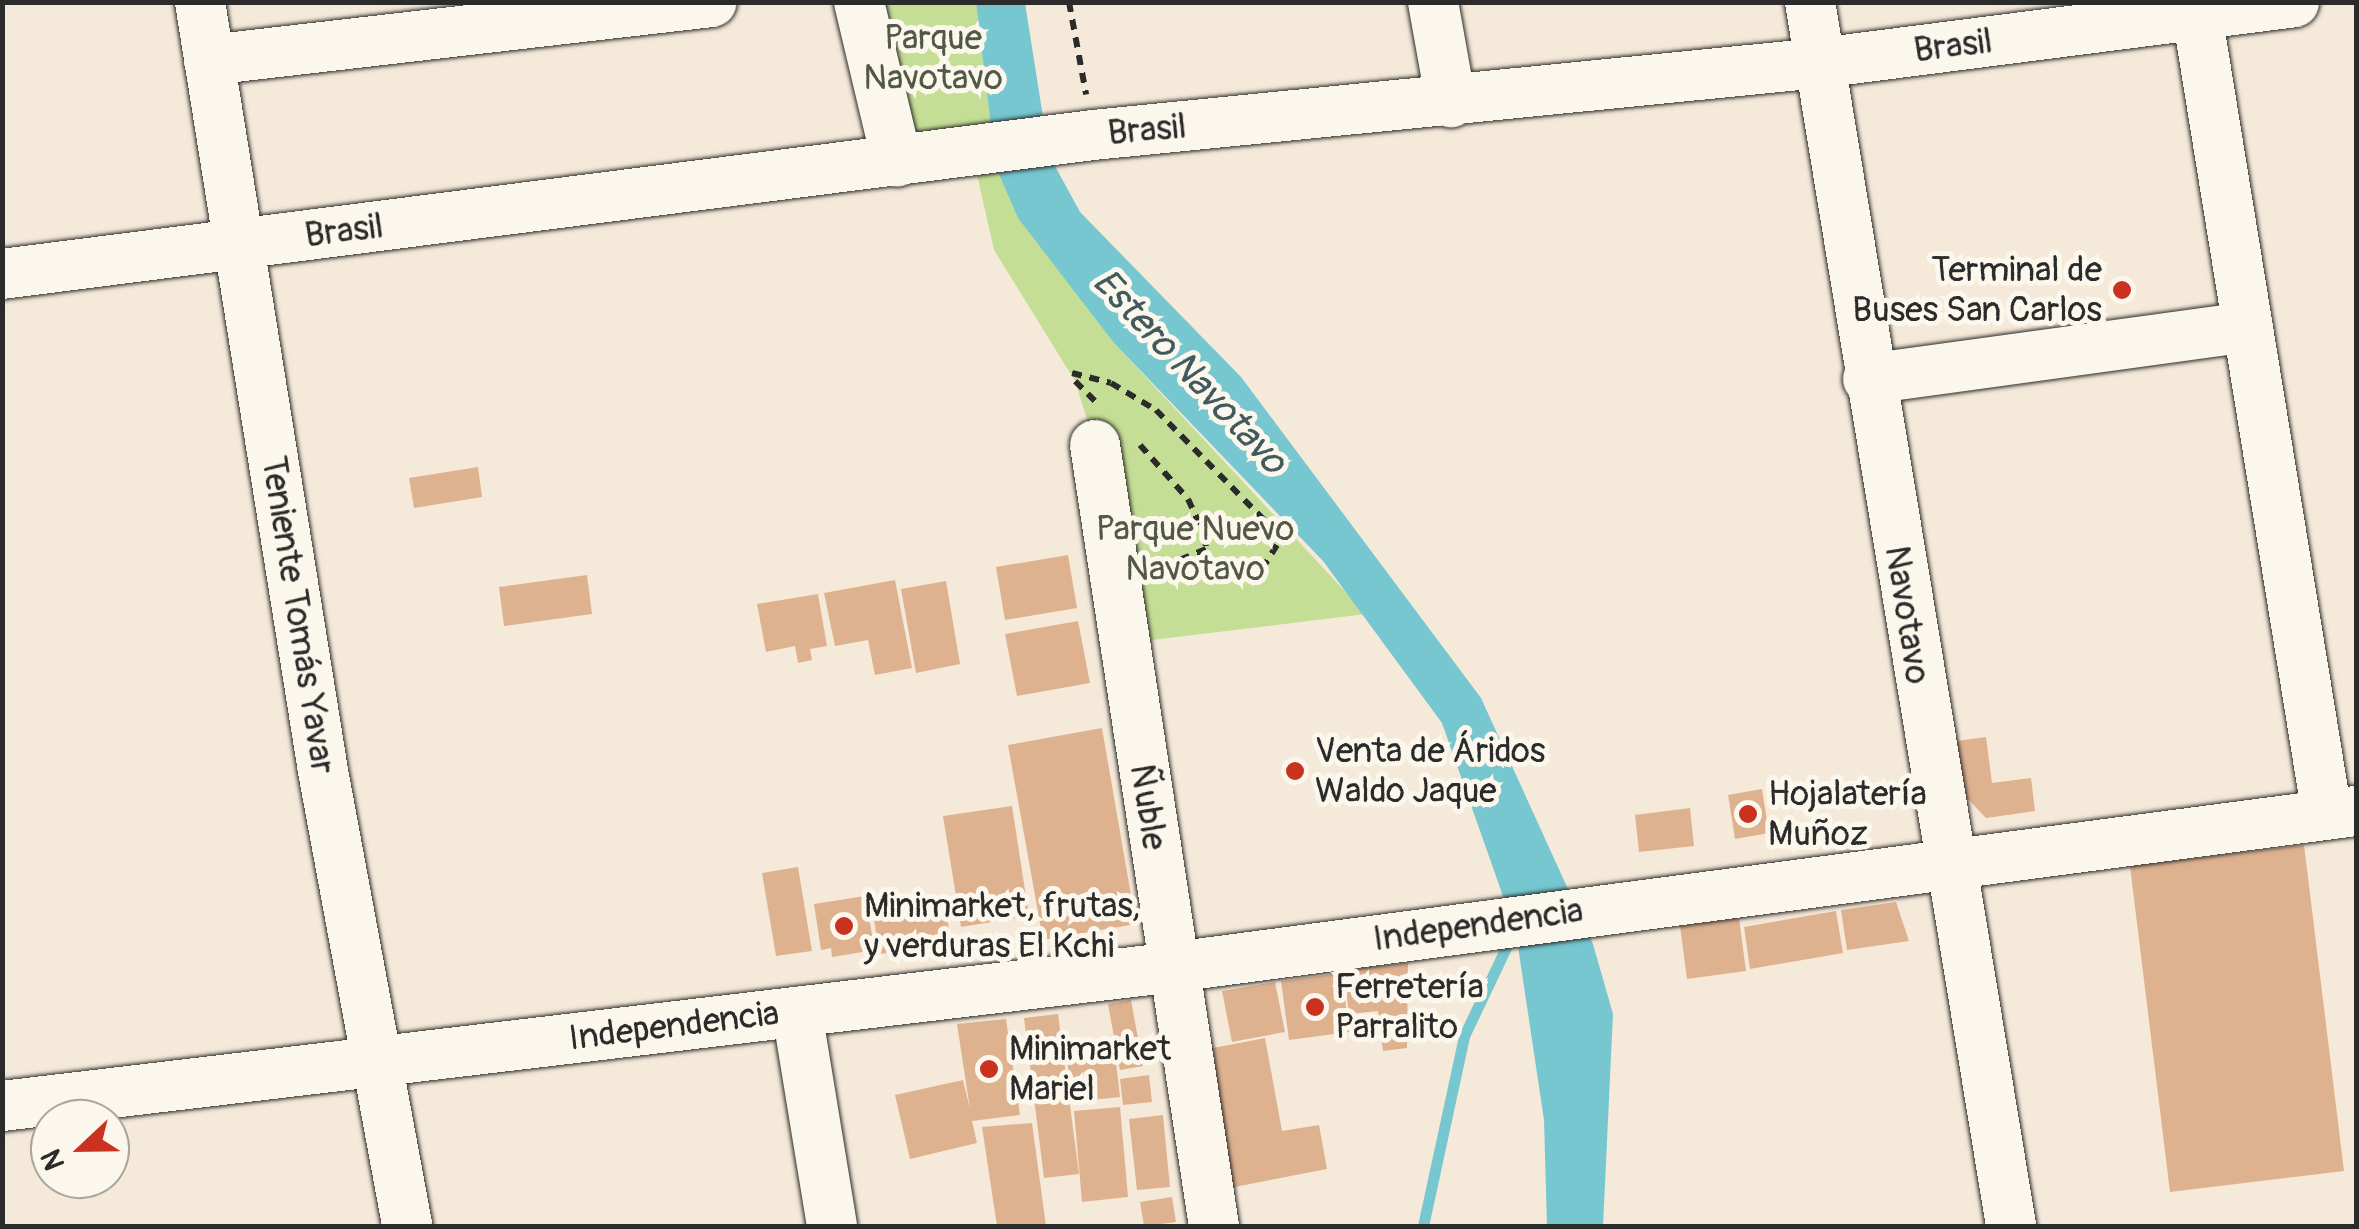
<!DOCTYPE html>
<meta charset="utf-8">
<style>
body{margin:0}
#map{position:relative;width:2359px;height:1229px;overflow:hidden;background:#f5e9d9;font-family:Pangolin,sans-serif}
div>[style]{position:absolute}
.green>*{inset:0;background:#c5de95}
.water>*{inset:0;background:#76c7d0}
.stream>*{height:11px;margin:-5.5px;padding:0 5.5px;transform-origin:5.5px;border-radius:5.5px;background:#76c7d0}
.building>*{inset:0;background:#dfb28f}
.path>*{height:6px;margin-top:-3px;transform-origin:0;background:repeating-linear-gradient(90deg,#2b2b2b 0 10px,transparent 0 18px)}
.roads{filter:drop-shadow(0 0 2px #2b2b2b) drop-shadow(0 0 2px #2b2b2b)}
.minor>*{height:50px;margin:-25px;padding:0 25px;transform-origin:25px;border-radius:25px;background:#fbf7ec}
.dots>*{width:28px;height:28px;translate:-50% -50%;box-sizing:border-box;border:5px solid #fbf7ec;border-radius:50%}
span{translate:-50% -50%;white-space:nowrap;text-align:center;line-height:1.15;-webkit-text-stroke:10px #fbf7ec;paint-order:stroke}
.park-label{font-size:35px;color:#525846}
.street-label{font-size:35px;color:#2b2b2b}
.poi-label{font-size:35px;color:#2b2b2b}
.right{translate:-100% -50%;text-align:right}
.left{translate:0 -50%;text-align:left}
.water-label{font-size:38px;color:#425a5d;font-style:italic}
.frame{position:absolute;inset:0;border:5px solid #2b2b2b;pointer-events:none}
.north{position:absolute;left:30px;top:1099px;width:100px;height:100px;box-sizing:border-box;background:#fbf7ec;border:2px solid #a8a59f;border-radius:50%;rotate:248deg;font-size:28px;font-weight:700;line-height:40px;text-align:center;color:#2b2b2b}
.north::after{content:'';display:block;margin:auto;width:35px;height:45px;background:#c8321e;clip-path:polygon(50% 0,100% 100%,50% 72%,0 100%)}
</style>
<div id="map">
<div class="green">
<div style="clip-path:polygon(862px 3px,976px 3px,996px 165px,1114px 343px,1366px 614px,1127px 643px,1095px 445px,1075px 381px,994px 250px,972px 152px,903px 151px)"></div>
</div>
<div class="water">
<div style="clip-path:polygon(976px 3px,1025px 3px,1049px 155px,1080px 212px,1241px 377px,1481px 698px,1593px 944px,1613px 1014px,1603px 1226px,1547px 1226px,1544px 1120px,1516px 933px,1442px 723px,1323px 561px,1114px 343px,1018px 218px,996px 167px)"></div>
</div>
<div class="stream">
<div style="left:1423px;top:1226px;width:194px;rotate:-77.8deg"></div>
<div style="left:1464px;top:1036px;width:110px;rotate:-64.6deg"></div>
</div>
<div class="building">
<div style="clip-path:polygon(478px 467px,482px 497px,414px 508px,409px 478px)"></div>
<div style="clip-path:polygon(1068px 555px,1077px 608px,1005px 620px,996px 567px)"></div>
<div style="clip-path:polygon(587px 575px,592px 614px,504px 626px,499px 587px)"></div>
<div style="clip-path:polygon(895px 580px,912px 668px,875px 675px,868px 640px,835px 646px,824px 593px)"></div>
<div style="clip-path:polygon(946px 581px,960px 664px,916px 673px,901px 589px)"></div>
<div style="clip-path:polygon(818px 594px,827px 646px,810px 649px,812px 660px,798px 663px,795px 646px,766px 652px,757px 604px)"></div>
<div style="clip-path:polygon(1078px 621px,1090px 683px,1017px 696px,1005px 634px)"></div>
<div style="clip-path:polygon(1102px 728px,1136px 924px,1043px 940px,1008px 745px)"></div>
<div style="clip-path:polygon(1986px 737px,1992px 783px,2031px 778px,2035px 811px,1986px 818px,1965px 796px,1957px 741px)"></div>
<div style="clip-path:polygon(1762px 789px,1769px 833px,1735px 839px,1728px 795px)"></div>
<div style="clip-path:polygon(1012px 806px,1029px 916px,961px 927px,943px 816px)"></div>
<div style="clip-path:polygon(1690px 808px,1694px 846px,1639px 852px,1635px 815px)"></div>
<div style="clip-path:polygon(2304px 845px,2344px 1171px,2170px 1192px,2130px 866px)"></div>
<div style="clip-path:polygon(798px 867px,812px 951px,776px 956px,762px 873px)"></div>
<div style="clip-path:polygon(944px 894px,951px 945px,879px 954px,872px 904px)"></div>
<div style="clip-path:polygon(865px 896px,875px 950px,832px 957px,831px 948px,821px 950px,814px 904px)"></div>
<div style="clip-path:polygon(1896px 902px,1909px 941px,1847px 950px,1841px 910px)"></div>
<div style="clip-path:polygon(1836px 911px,1843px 953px,1750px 969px,1744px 927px)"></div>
<div style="clip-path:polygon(1739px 918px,1746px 971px,1687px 979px,1680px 926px)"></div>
<div style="clip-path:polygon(1408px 963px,1407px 1048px,1383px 1051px,1378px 1011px,1349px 1014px,1344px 970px)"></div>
<div style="clip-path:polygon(1342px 973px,1349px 1032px,1289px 1040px,1281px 981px)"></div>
<div style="clip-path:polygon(1275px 982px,1285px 1032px,1232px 1042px,1222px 991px)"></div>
<div style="clip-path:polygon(1131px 1000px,1143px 1066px,1120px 1070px,1108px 1004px)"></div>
<div style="clip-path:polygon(1058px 1014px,1079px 1174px,1044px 1178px,1024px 1018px)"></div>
<div style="clip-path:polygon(1006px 1019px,1020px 1115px,972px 1121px,977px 1143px,910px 1159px,895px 1095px,963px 1080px,970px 1109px,957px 1024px)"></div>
<div style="clip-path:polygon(1265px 1038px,1282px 1131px,1319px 1125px,1327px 1169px,1229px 1188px,1203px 1050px)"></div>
<div style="clip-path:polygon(1114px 1045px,1120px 1097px,1072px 1102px,1066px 1050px)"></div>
<div style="clip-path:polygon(1149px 1075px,1152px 1102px,1123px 1105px,1120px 1079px)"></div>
<div style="clip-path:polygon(1120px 1107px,1128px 1197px,1082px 1202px,1074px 1111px)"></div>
<div style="clip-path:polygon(1163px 1115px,1170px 1187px,1137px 1190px,1129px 1119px)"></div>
<div style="clip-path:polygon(1032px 1123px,1046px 1226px,997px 1226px,982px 1127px)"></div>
<div style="clip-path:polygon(1172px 1197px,1176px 1222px,1144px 1226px,1140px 1202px)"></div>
</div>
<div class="path">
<div style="left:1069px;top:2px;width:94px;rotate:79.5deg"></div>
<div style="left:1072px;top:373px;width:40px;rotate:14.4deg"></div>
<div style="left:1111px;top:383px;width:52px;rotate:31deg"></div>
<div style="left:1156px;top:410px;width:168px;rotate:45.5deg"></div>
<div style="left:1274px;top:530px;width:15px;rotate:79deg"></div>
<div style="left:1277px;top:545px;width:26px;rotate:122deg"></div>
<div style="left:1263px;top:567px;width:79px;rotate:-176.4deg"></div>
<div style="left:1075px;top:381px;width:28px;rotate:45deg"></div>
<div style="left:1140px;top:445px;width:72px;rotate:48.4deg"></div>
<div style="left:1188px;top:499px;width:41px;rotate:65.3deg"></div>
<div style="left:1205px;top:536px;width:13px;rotate:86deg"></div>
<div style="left:1206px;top:549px;width:55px;rotate:157.6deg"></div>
</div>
<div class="roads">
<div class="minor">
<div style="left:200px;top:2px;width:779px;rotate:80.91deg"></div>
<div style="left:323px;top:771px;width:463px;rotate:79.5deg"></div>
<div style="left:859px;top:2px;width:164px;rotate:76.6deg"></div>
<div style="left:1433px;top:2px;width:102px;rotate:79.8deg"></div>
<div style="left:1810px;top:2px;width:1240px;rotate:80.67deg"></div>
<div style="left:2197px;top:14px;width:811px;rotate:80.78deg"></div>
<div style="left:209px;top:60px;width:506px;rotate:-6.58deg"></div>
<div style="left:2px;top:274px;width:1100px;rotate:-7.26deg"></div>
<div style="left:1093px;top:135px;width:731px;rotate:-5.66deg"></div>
<div style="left:1820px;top:63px;width:478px;rotate:-7.3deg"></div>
<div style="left:1868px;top:379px;width:383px;rotate:-7.8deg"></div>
<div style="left:1095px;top:445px;width:790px;rotate:81.34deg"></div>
<div style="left:797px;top:1012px;width:217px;rotate:80.7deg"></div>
<div style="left:2px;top:1106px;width:1180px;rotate:-6.76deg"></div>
<div style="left:1174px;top:967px;width:1192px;rotate:-7.52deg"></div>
</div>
</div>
<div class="dots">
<div style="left:2122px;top:290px;background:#c8321e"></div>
<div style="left:1295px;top:771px;background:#c8321e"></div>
<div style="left:1748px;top:814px;background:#c8321e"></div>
<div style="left:844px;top:926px;background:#c8321e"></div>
<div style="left:1315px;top:1007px;background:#c8321e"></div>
<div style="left:989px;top:1069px;background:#c8321e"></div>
</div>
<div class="park-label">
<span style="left:933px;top:58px">Parque<br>Navotavo</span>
<span style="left:1195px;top:549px">Parque Nuevo<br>Navotavo</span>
</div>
<div class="street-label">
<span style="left:1953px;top:46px;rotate:-7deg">Brasil</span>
<span style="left:1147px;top:130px;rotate:-5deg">Brasil</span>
<span style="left:344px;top:231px;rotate:-7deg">Brasil</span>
<span style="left:298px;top:615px;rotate:81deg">Teniente Tomás Yavar</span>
<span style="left:1907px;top:615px;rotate:81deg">Navotavo</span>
<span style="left:1148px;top:807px;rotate:81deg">Ñuble</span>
<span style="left:1478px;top:925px;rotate:-8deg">Independencia</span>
<span style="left:674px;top:1026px;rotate:-7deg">Independencia</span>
</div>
<div class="poi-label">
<span class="right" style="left:2102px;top:290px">Terminal de<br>Buses San Carlos</span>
<span class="left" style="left:1315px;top:771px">Venta de Áridos<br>Waldo Jaque</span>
<span class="left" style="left:1768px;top:814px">Hojalatería<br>Muñoz</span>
<span class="left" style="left:864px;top:926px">Minimarket, frutas,<br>y verduras El Kchi</span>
<span class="left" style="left:1335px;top:1007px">Ferretería<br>Parralito</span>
<span class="left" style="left:1009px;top:1069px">Minimarket<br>Mariel</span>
</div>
<div class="water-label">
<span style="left:1189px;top:372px;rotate:47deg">Estero Navotavo</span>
</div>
<div class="frame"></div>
<div class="north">N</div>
</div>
